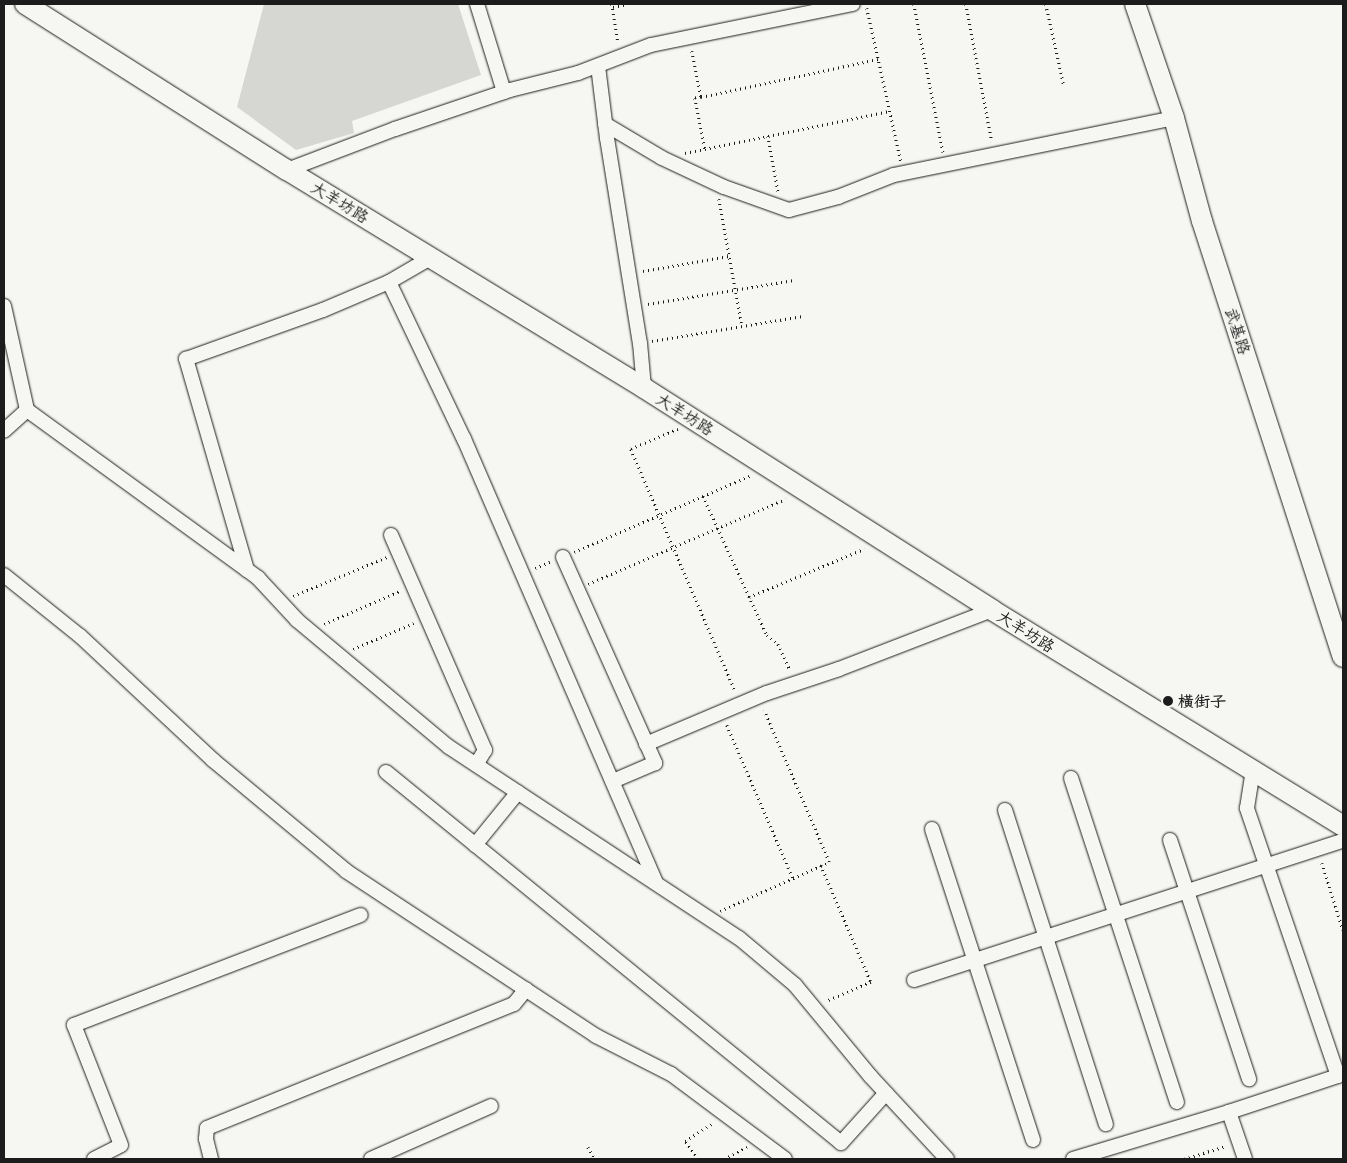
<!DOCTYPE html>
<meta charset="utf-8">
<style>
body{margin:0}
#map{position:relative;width:1347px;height:1163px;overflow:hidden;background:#f6f6f2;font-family:Mali,"LXGW WenKai TC",sans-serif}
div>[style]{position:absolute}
.green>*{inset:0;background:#d6d6d2}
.path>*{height:2.5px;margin-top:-1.25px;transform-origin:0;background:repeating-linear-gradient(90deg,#1c1c1c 0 1px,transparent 0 5px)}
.roads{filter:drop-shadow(0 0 1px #1c1c1c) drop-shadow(0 0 1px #1c1c1c)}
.street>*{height:14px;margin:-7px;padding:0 7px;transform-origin:7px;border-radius:7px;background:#f6f6f2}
.secondary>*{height:20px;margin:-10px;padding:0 10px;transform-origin:10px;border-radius:10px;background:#f6f6f2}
.dots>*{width:14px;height:14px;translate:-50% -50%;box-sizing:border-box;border:2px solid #f6f6f2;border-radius:50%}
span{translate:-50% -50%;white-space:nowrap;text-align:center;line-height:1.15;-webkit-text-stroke:4px #f6f6f2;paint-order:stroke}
.street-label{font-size:16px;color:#1c1c1c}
.poi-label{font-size:16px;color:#1c1c1c;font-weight:700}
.left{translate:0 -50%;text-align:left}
.frame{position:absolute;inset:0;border:5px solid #1c1c1c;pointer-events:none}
</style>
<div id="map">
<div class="green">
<div style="clip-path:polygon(264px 4px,458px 4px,481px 75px,352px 121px,354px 133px,296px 150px,237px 107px)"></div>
</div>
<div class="path">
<div style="left:612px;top:4px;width:39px;rotate:81deg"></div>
<div style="left:914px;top:4px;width:151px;rotate:78.9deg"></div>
<div style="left:966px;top:4px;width:140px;rotate:79.3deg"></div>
<div style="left:1046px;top:4px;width:84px;rotate:77.6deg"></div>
<div style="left:613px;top:7px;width:15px;rotate:-11deg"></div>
<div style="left:867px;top:8px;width:157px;rotate:77.5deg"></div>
<div style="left:692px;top:51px;width:47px;rotate:78.9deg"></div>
<div style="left:701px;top:97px;width:6px;rotate:171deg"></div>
<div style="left:695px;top:98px;width:52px;rotate:78.9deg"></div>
<div style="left:701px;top:97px;width:181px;rotate:-12.1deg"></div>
<div style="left:768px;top:136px;width:56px;rotate:79.7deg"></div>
<div style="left:685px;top:153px;width:209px;rotate:-11.6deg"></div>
<div style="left:719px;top:199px;width:129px;rotate:79.7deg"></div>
<div style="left:643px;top:271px;width:87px;rotate:-9.9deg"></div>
<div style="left:648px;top:304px;width:148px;rotate:-9.3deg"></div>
<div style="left:652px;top:341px;width:153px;rotate:-9.4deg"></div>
<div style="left:678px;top:429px;width:51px;rotate:156.9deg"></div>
<div style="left:631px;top:449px;width:263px;rotate:66.7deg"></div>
<div style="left:703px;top:496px;width:153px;rotate:65.3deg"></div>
<div style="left:767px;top:635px;width:14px;rotate:39deg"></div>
<div style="left:778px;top:644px;width:29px;rotate:65deg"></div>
<div style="left:574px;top:552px;width:192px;rotate:-23.4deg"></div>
<div style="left:535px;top:568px;width:16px;rotate:-22deg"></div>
<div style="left:588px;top:584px;width:215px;rotate:-23.3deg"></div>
<div style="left:293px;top:596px;width:102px;rotate:-22.5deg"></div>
<div style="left:749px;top:597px;width:125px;rotate:-22.7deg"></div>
<div style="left:324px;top:624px;width:83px;rotate:-23.5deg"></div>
<div style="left:353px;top:649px;width:66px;rotate:-23.1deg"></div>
<div style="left:727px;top:725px;width:167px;rotate:66.7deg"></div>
<div style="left:1322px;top:863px;width:70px;rotate:72.6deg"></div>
<div style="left:821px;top:865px;width:127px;rotate:66.9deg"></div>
<div style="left:871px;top:982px;width:48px;rotate:156.6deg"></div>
<div style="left:720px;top:911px;width:120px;rotate:-24.2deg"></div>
<div style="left:829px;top:862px;width:165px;rotate:-113.2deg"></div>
<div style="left:588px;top:1147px;width:14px;rotate:60deg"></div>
<div style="left:698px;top:1159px;width:22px;rotate:-126deg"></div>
<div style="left:685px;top:1141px;width:33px;rotate:-33deg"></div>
<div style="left:724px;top:1159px;width:26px;rotate:-28deg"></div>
<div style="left:1184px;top:1159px;width:44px;rotate:-17.2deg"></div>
</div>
<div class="roads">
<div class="street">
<div style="left:477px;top:4px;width:92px;rotate:72.9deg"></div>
<div style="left:598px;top:66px;width:73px;rotate:82.9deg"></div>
<div style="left:607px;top:138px;width:208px;rotate:80.9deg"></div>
<div style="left:640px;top:343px;width:45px;rotate:84.9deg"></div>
<div style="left:605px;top:124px;width:66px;rotate:30.8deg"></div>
<div style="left:662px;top:158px;width:68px;rotate:25.1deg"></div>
<div style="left:724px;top:187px;width:69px;rotate:19.5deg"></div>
<div style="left:789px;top:210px;width:51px;rotate:-14.9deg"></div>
<div style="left:838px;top:197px;width:60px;rotate:-21.4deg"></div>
<div style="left:894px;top:175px;width:286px;rotate:-11.5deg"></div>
<div style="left:287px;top:170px;width:116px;rotate:-20.8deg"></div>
<div style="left:395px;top:129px;width:121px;rotate:-18.7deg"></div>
<div style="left:510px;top:90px;width:70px;rotate:-14deg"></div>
<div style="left:578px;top:73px;width:78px;rotate:-21deg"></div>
<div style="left:651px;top:45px;width:206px;rotate:-11.5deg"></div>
<div style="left:389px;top:282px;width:174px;rotate:64.5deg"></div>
<div style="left:464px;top:439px;width:482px;rotate:66.6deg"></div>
<div style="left:4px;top:306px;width:107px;rotate:77.5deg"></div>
<div style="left:27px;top:410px;width:31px;rotate:138deg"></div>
<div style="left:27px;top:410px;width:286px;rotate:36deg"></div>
<div style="left:258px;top:578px;width:57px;rotate:47.1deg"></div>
<div style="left:297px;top:620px;width:198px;rotate:39.9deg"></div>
<div style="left:449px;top:747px;width:347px;rotate:33.4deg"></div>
<div style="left:739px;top:938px;width:73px;rotate:40deg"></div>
<div style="left:795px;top:985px;width:119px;rotate:50.4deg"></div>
<div style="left:871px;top:1077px;width:112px;rotate:47.2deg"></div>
<div style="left:391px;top:535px;width:235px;rotate:66.4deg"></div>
<div style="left:485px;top:750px;width:17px;rotate:121deg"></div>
<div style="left:563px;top:557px;width:226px;rotate:65.9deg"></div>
<div style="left:655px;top:763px;width:46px;rotate:156.8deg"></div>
<div style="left:247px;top:570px;width:220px;rotate:-106.1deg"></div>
<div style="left:186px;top:359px;width:145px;rotate:-19.7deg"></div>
<div style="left:323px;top:310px;width:72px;rotate:-23deg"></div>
<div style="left:389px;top:282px;width:50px;rotate:-30.2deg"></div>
<div style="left:4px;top:575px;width:97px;rotate:38.8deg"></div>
<div style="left:80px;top:636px;width:182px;rotate:43deg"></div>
<div style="left:213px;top:760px;width:173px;rotate:39.8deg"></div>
<div style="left:346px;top:871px;width:300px;rotate:33.4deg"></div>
<div style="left:596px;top:1036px;width:84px;rotate:26.9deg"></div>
<div style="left:671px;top:1074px;width:142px;rotate:36.7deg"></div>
<div style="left:646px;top:744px;width:131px;rotate:-22.9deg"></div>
<div style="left:767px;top:693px;width:76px;rotate:-18.4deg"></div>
<div style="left:839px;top:669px;width:164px;rotate:-21.1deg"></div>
<div style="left:386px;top:772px;width:587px;rotate:39.19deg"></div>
<div style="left:841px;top:1143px;width:67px;rotate:-48deg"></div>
<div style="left:1071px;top:778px;width:341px;rotate:71.9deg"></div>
<div style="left:1005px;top:810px;width:330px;rotate:72.2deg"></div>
<div style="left:932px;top:829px;width:327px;rotate:72deg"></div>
<div style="left:1170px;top:840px;width:252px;rotate:71.7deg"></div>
<div style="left:475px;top:845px;width:68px;rotate:-50.9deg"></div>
<div style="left:914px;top:980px;width:451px;rotate:-18deg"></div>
<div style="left:94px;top:1159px;width:30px;rotate:-27deg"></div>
<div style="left:121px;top:1145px;width:129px;rotate:-111.4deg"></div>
<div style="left:74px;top:1025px;width:307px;rotate:-21deg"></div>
<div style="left:211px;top:1159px;width:21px;rotate:-104deg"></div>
<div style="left:206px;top:1139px;width:11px;rotate:-85deg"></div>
<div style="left:207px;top:1128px;width:331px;rotate:-22deg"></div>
<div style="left:514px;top:1004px;width:19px;rotate:-51deg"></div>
<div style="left:371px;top:1159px;width:131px;rotate:-23.8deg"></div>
<div style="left:1073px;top:1159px;width:163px;rotate:-16.8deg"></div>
<div style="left:1245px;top:1159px;width:50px;rotate:-108.8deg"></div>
<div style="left:1229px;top:1112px;width:115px;rotate:-18.3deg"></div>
<div style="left:1338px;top:1076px;width:283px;rotate:-108.8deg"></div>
<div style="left:1247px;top:808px;width:37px;rotate:-81deg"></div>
</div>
<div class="secondary">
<div style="left:25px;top:4px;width:310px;rotate:32.4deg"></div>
<div style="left:287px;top:170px;width:418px;rotate:31.4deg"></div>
<div style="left:644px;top:388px;width:413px;rotate:32.5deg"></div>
<div style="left:992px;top:610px;width:412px;rotate:31.6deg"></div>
<div style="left:1135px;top:4px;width:120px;rotate:71.1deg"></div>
<div style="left:1174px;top:118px;width:107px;rotate:74.8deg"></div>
<div style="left:1202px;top:221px;width:458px;rotate:72.1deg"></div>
</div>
</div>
<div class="dots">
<div style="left:1168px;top:701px;background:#1c1c1c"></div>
</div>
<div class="street-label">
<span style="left:340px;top:202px;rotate:31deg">大羊坊路</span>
<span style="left:1238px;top:331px;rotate:72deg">武基路</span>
<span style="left:685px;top:414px;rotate:32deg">大羊坊路</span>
<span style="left:1026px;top:631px;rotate:32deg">大羊坊路</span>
</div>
<div class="poi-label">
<span class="left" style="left:1178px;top:701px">横街子</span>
</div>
<div class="frame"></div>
</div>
